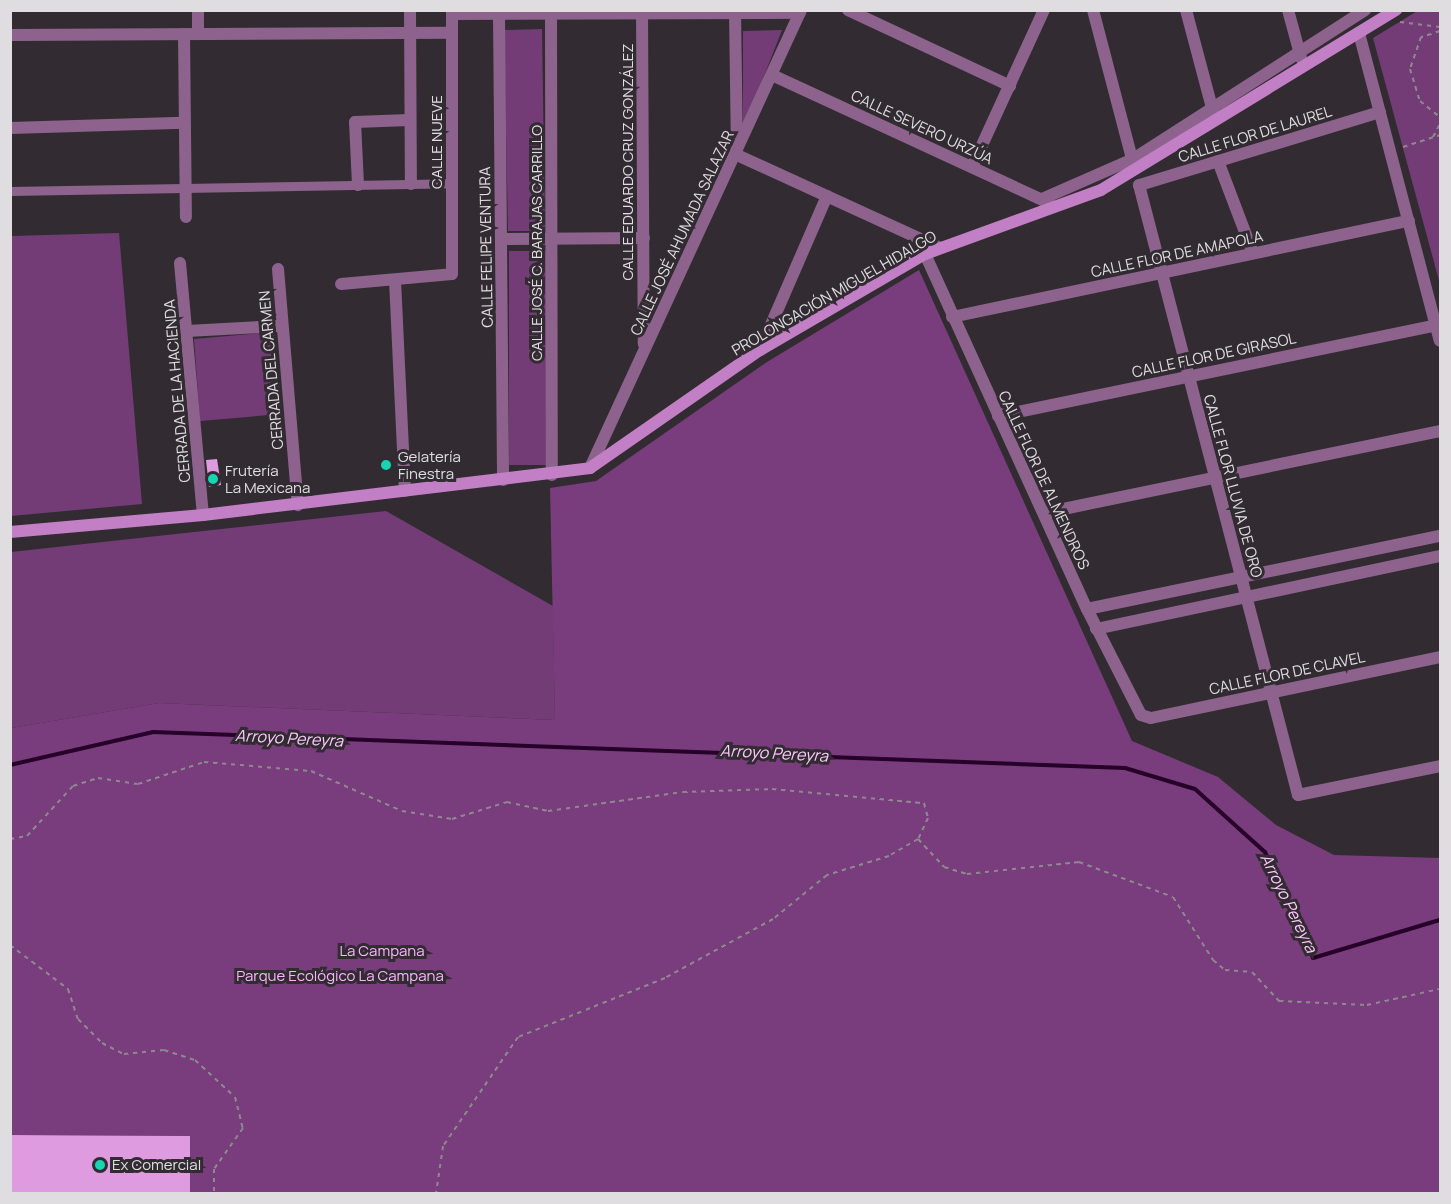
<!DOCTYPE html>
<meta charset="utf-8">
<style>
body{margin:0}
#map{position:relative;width:1451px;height:1204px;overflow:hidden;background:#322c32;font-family:Manrope,sans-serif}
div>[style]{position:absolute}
.green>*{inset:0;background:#733c76}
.forest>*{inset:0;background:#793c7c}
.stream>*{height:4px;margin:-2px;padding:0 2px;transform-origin:2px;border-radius:2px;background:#260029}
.building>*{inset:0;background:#de9be0}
.path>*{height:2px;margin-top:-1px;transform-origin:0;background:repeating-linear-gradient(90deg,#8e898e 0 4.5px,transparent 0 9px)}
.pedestrian>*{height:9px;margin:-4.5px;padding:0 4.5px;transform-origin:4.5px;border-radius:4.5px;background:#8d638e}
.minor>*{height:12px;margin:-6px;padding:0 6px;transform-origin:6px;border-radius:6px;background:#8d638e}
.secondary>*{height:12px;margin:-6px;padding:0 6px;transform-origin:6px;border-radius:6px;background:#c27fc5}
.dots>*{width:16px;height:16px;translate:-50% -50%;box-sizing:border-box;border:3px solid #322c32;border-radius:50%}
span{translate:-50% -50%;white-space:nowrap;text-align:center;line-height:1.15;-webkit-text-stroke:6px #322c32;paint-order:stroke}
.street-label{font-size:15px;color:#e0dde0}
.poi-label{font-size:15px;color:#e0dde0}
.left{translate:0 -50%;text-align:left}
.park-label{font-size:15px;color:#fab6fd}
.water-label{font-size:16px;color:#fecaff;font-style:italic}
.frame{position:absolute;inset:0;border:12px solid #e0dde0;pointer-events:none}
</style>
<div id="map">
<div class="green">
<div style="clip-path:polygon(1419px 10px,1440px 11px,1440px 284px,1373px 38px)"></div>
<div style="clip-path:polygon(542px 29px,545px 231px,508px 231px,504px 30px)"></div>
<div style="clip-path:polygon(782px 30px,743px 130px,743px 31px)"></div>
<div style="clip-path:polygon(119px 233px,142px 504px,11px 516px,11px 236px)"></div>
<div style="clip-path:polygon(509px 251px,547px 251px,547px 465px,509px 465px)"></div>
<div style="clip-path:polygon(274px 332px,281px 414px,200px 421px,194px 339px)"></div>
<div style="clip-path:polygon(386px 511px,553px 606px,555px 720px,159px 703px,11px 728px,11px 552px)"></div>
</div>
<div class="forest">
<div style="clip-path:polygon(919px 270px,1132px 741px,1218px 777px,1276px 825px,1334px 855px,1440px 858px,1440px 1193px,190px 1194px,190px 1136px,11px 1135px,11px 728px,159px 703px,555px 720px,550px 488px,596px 481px,767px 362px)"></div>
</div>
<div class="stream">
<div style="left:10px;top:765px;width:147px;rotate:-13deg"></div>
<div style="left:153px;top:732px;width:973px;rotate:2.12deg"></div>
<div style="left:1125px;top:768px;width:73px;rotate:16.7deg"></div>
<div style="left:1195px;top:789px;width:94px;rotate:42deg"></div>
<div style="left:1265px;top:852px;width:116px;rotate:65.6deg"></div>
<div style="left:1313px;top:958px;width:133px;rotate:-16.7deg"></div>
</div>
<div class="building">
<div style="clip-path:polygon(217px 459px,221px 485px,209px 487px,206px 460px)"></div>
<div style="clip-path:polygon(10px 1135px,190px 1136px,190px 1194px,10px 1194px)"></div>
</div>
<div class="path">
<div style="left:1400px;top:22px;width:40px;rotate:7.1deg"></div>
<div style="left:1440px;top:31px;width:20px;rotate:162deg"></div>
<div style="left:1421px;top:37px;width:34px;rotate:109deg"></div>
<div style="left:1410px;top:69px;width:34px;rotate:73deg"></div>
<div style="left:1420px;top:101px;width:26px;rotate:39deg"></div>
<div style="left:1440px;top:80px;width:4px;rotate:90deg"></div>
<div style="left:1433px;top:137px;width:15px;rotate:-62deg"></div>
<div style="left:1403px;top:147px;width:39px;rotate:-18deg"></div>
<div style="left:10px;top:839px;width:17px;rotate:-10deg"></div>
<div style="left:27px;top:836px;width:68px;rotate:-47.4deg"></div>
<div style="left:73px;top:786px;width:26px;rotate:-18deg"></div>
<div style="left:98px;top:778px;width:40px;rotate:8.5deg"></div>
<div style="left:138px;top:784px;width:70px;rotate:-18.4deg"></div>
<div style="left:204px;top:762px;width:107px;rotate:4.8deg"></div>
<div style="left:311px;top:771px;width:99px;rotate:23.7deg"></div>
<div style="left:402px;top:811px;width:51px;rotate:9.1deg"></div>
<div style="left:452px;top:819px;width:58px;rotate:-17.2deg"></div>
<div style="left:507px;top:802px;width:42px;rotate:12.4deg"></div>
<div style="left:548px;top:811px;width:136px;rotate:-8deg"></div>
<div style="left:683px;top:792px;width:89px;rotate:-1.9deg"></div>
<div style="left:772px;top:789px;width:153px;rotate:5.3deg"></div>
<div style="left:924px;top:803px;width:16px;rotate:75deg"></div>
<div style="left:928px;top:818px;width:23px;rotate:115deg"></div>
<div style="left:918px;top:839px;width:34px;rotate:150deg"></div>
<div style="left:889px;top:856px;width:65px;rotate:163deg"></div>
<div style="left:827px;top:875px;width:70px;rotate:140.8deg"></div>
<div style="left:773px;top:919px;width:123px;rotate:151.4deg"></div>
<div style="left:665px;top:978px;width:158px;rotate:158.1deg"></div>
<div style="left:518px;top:1037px;width:132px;rotate:124.5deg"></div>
<div style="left:443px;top:1146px;width:49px;rotate:98.3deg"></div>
<div style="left:918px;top:839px;width:38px;rotate:47deg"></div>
<div style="left:944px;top:867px;width:24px;rotate:17deg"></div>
<div style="left:967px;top:874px;width:113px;rotate:-6.1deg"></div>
<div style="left:1079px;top:862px;width:100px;rotate:20.4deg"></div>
<div style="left:1173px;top:897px;width:75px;rotate:57.6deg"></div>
<div style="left:1213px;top:960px;width:16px;rotate:40deg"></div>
<div style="left:1225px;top:970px;width:27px;rotate:4deg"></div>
<div style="left:1252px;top:972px;width:40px;rotate:47deg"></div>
<div style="left:1279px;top:1001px;width:88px;rotate:2.6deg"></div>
<div style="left:1367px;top:1005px;width:75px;rotate:-12.4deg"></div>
<div style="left:10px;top:945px;width:73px;rotate:37.2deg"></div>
<div style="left:68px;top:989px;width:32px;rotate:72deg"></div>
<div style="left:78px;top:1019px;width:34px;rotate:45deg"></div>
<div style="left:102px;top:1043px;width:25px;rotate:27deg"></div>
<div style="left:124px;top:1054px;width:40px;rotate:-5.7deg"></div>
<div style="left:164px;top:1050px;width:33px;rotate:18deg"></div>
<div style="left:195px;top:1060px;width:54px;rotate:42.8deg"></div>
<div style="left:235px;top:1097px;width:32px;rotate:76deg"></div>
<div style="left:243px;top:1128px;width:50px;rotate:125.3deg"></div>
<div style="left:214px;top:1169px;width:25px;rotate:90deg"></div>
</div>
<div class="pedestrian">
<div style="left:10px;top:191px;width:442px;rotate:-1deg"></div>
</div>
<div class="minor">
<div style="left:198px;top:10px;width:24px;rotate:90deg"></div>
<div style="left:410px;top:10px;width:174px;rotate:89.7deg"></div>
<div style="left:551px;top:10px;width:465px;rotate:89.9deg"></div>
<div style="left:642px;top:10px;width:334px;rotate:89.7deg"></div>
<div style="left:735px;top:10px;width:145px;rotate:89.2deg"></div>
<div style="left:737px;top:155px;width:221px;rotate:24.6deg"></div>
<div style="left:848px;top:10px;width:179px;rotate:25.1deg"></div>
<div style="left:1093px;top:10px;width:161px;rotate:75.3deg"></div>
<div style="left:1186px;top:10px;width:109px;rotate:75.1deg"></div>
<div style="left:1288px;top:10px;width:50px;rotate:74.8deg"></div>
<div style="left:452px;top:14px;width:348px;rotate:-0.2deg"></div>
<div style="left:499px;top:14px;width:466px;rotate:89.5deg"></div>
<div style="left:1359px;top:33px;width:318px;rotate:75.3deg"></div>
<div style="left:184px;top:34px;width:183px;rotate:89.4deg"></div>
<div style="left:10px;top:35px;width:442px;rotate:-0.3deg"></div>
<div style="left:772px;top:75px;width:305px;rotate:24.8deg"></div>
<div style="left:1380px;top:112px;width:252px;rotate:163.1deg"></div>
<div style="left:1139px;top:185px;width:630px;rotate:75.39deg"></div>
<div style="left:1298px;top:795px;width:145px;rotate:-11.5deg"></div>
<div style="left:10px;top:128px;width:173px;rotate:-1.7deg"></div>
<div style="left:1218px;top:161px;width:98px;rotate:69.2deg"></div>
<div style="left:972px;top:167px;width:173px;rotate:-65.4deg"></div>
<div style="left:358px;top:185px;width:63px;rotate:-92.7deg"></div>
<div style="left:355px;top:122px;width:54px;rotate:-2.1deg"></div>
<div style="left:1042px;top:199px;width:99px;rotate:-23.7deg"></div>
<div style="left:1133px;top:159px;width:276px;rotate:-32.7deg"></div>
<div style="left:501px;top:239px;width:143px;rotate:-0.4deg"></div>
<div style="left:925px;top:254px;width:390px;rotate:65.5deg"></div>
<div style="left:1087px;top:609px;width:119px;rotate:63deg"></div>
<div style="left:1141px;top:715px;width:10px;rotate:17deg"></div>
<div style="left:1151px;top:718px;width:295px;rotate:-11.9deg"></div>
<div style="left:180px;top:263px;width:253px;rotate:84.8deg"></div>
<div style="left:278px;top:269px;width:237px;rotate:85.2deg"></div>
<div style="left:395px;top:280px;width:211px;rotate:87.3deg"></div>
<div style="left:341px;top:284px;width:111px;rotate:-5.1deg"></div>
<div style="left:452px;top:274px;width:264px;rotate:-90deg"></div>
<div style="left:952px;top:317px;width:467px;rotate:-11.9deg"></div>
<div style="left:187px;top:331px;width:92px;rotate:-3.1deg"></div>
<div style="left:760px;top:350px;width:168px;rotate:-66.5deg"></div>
<div style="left:998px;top:416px;width:447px;rotate:-11.7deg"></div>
<div style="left:590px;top:468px;width:504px;rotate:-65.26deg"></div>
<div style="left:1044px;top:513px;width:404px;rotate:-11.7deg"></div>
<div style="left:1087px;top:609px;width:360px;rotate:-11.7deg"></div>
<div style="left:1096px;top:629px;width:352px;rotate:-12deg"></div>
</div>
<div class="secondary">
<div style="left:10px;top:532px;width:194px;rotate:-5deg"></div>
<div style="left:203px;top:515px;width:390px;rotate:-6.9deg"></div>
<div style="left:590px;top:468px;width:207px;rotate:-34.8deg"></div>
<div style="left:760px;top:350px;width:191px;rotate:-30.2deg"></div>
<div style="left:925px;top:254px;width:187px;rotate:-20deg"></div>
<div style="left:1101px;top:190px;width:346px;rotate:-31.4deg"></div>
</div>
<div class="dots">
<div style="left:386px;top:465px;background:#15d5b3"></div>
<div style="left:213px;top:479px;background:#15d5b3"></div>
<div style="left:100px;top:1165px;background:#15d5b3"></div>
</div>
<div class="street-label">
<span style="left:922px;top:127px;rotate:25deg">CALLE SEVERO URZÚA</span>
<span style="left:1255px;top:134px;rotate:-17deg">CALLE FLOR DE LAUREL</span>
<span style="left:437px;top:142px;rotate:-90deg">CALLE NUEVE</span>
<span style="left:628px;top:162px;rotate:-90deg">CALLE EDUARDO CRUZ GONZÁLEZ</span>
<span style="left:682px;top:233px;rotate:-65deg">CALLE JOSÉ AHUMADA SALAZAR</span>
<span style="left:537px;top:243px;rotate:-90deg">CALLE JOSÉ C. BARAJAS CARRILLO</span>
<span style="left:486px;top:247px;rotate:-91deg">CALLE FELIPE VENTURA</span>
<span style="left:1177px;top:254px;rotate:-12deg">CALLE FLOR DE AMAPOLA</span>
<span style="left:834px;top:293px;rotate:-30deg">PROLONGACIÓN MIGUEL HIDALGO</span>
<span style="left:1214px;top:355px;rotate:-12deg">CALLE FLOR DE GIRASOL</span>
<span style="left:271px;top:370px;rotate:-95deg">CERRADA DEL CARMEN</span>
<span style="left:177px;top:391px;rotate:-95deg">CERRADA DE LA HACIENDA</span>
<span style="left:1044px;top:480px;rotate:65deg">CALLE FLOR DE ALMENDROS</span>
<span style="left:1233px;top:486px;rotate:75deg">CALLE FLOR LLUVIA DE ORO</span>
<span style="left:1287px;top:673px;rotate:-12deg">CALLE FLOR DE CLAVEL</span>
</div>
<div class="poi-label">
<span class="left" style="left:398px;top:465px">Gelatería<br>Finestra</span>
<span class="left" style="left:225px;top:479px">Frutería<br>La Mexicana</span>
<span class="left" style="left:112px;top:1165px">Ex Comercial</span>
</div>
<div class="park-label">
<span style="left:382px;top:951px">La Campana</span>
<span style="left:340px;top:976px">Parque Ecológico La Campana</span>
</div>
<div class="water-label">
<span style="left:289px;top:738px;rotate:3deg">Arroyo Pereyra</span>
<span style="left:774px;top:753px;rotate:3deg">Arroyo Pereyra</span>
<span style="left:1289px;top:903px;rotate:64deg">Arroyo Pereyra</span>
</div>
<div class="frame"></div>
</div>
